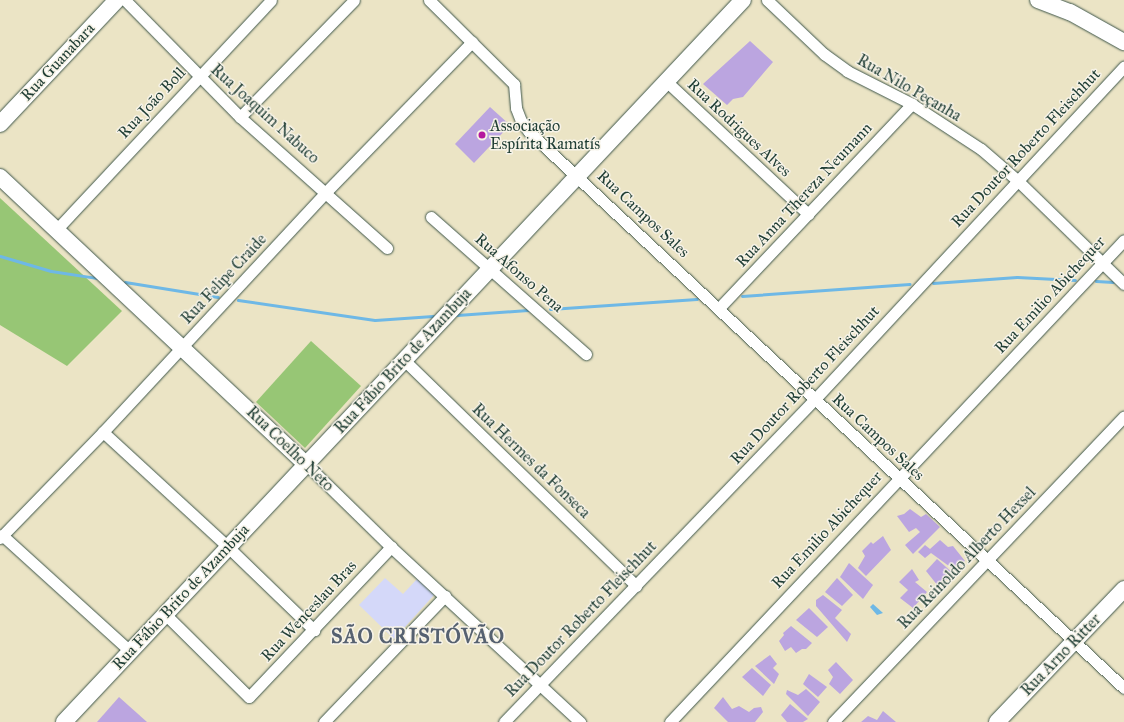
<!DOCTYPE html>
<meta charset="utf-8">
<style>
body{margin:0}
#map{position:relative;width:1124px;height:722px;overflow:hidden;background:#ebe4c5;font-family:"IM FELL Great Primer",serif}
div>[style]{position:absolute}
.built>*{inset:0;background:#d4d8f9}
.green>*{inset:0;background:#97c675}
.water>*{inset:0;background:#6eb8e6}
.stream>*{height:3px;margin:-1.5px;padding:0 1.5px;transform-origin:1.5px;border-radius:1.5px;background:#6eb8e6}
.building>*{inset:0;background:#bba5e0}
.roads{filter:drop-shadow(0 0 1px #3e564a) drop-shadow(0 0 1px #3e564a)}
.street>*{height:11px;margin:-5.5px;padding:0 5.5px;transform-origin:5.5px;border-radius:5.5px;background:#fff}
.secondary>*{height:16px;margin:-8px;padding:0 8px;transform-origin:8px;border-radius:8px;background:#fff}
.dots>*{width:11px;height:11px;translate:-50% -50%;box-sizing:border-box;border:2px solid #f7f3e8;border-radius:50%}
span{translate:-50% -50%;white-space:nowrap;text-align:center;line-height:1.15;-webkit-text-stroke:3px #f7f3e8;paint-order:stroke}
.street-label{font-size:16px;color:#1f3d34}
.poi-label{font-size:16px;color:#1f3d34}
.left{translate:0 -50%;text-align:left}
.district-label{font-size:20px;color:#566170;font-weight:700;letter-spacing:1px}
</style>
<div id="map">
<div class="built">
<div style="clip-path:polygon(385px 578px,403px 594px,417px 579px,434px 595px,394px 639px,359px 605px)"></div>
</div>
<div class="green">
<div style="clip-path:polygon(0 198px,122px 311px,67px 366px,0 325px)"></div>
<div style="clip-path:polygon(311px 341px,361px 386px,305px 448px,256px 402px)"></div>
</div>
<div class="water">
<div style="clip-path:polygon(873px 604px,883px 613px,877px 615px,870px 607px)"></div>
</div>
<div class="stream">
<div style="left:0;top:256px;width:53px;rotate:16.4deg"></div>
<div style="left:51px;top:271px;width:47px;rotate:8.7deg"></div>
<div style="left:1096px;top:281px;width:17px;rotate:3deg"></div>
<div style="left:125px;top:282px;width:94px;rotate:9.2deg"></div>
<div style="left:933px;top:283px;width:84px;rotate:-4.1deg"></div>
<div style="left:1017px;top:277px;width:58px;rotate:3deg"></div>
<div style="left:742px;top:296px;width:168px;rotate:-4.1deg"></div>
<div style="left:238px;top:300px;width:138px;rotate:8.3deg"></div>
<div style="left:375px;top:320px;width:58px;rotate:-3.9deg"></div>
<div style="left:550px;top:309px;width:147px;rotate:-3.9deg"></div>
<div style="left:457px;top:315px;width:71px;rotate:-4deg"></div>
</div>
<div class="building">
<div style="clip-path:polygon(750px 41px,773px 62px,743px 97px,733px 99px,727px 105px,703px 84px)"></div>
<div style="clip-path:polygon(490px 107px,510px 125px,474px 163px,455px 144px)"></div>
<div style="clip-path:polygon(910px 509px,921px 517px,926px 514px,940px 527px,913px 554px,905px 545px,920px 532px,916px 528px,909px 532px,897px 516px,904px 514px)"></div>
<div style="clip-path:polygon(883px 536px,891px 550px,866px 576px,858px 568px,865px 556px,862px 551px,871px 542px,873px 544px)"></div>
<div style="clip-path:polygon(940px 540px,948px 547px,953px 546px,965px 561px,953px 569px,931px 553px,925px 558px,918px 552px,925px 545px,930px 549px)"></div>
<div style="clip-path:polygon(937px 559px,954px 574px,938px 586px,926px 571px)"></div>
<div style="clip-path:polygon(849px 563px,873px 585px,863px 599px,840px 577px)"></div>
<div style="clip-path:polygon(912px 569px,919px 580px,915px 582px,927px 592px,913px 608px,900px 598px,908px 590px,899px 582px)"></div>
<div style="clip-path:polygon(837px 578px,853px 595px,842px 606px,825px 592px)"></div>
<div style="clip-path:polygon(823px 595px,842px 610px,835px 618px,851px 634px,847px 642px,816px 606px,816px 600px)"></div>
<div style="clip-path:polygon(809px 608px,828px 627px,817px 637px,796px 620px)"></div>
<div style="clip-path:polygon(791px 626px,812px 643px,806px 649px,802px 649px,796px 653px,791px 647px,785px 651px,779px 641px,784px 635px,783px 633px)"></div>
<div style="clip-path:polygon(770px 655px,777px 664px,773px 668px,779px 674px,774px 684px,755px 666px)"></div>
<div style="clip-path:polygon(836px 662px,853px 680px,840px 694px,829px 684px,833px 677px,828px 670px)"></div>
<div style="clip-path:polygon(752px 668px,771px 685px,763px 696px,742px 677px)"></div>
<div style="clip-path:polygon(809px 674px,827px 687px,818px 697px,803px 684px)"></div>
<div style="clip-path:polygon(806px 689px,820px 702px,808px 716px,786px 694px,787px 690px,798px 695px)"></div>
<div style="clip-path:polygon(119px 697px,147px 722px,97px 722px)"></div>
<div style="clip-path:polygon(723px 697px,732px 709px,739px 706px,749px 712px,754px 708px,761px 707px,763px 712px,755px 722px,728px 722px,714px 708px)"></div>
<div style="clip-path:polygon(790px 704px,808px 719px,803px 722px,787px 722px,781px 715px)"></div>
<div style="clip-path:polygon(883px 711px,896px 722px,861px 722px,868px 716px,877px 720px)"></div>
</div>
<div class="roads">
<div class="street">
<div style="left:125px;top:0;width:164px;rotate:45.5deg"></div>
<div style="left:240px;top:117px;width:197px;rotate:41.7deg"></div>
<div style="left:429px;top:0;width:120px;rotate:44.7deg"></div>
<div style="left:514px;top:84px;width:24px;rotate:85deg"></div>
<div style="left:516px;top:108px;width:14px;rotate:69deg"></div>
<div style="left:521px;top:121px;width:14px;rotate:54deg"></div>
<div style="left:529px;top:132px;width:814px;rotate:43.06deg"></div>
<div style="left:767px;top:0;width:79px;rotate:43.5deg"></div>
<div style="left:824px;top:54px;width:29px;rotate:36deg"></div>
<div style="left:847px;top:71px;width:73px;rotate:26.9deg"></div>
<div style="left:912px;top:104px;width:82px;rotate:33.1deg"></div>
<div style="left:981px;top:149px;width:48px;rotate:40.7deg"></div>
<div style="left:1017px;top:180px;width:149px;rotate:44.2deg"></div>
<div style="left:666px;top:81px;width:195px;rotate:43.1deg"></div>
<div style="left:240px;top:117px;width:163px;rotate:-45.7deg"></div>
<div style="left:431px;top:217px;width:207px;rotate:41.5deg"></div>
<div style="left:57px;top:229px;width:313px;rotate:-46.9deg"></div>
<div style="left:719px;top:308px;width:281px;rotate:-46.6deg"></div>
<div style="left:404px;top:360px;width:324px;rotate:44.2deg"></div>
<div style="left:103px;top:432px;width:170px;rotate:42.6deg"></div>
<div style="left:228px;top:547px;width:120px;rotate:44deg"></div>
<div style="left:306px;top:464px;width:119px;rotate:44.3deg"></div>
<div style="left:391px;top:547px;width:258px;rotate:42.8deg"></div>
<div style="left:2px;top:535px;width:173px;rotate:42.2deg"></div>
<div style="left:0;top:538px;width:148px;rotate:-45.8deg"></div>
<div style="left:103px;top:432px;width:329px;rotate:-47.1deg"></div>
<div style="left:327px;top:191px;width:208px;rotate:-45.8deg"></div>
<div style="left:165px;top:614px;width:118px;rotate:44.7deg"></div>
<div style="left:249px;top:697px;width:207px;rotate:-46.6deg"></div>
<div style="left:324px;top:722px;width:175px;rotate:-46.2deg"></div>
<div style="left:504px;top:722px;width:448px;rotate:-46.1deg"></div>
<div style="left:815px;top:399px;width:454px;rotate:-47.1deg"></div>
<div style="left:670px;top:722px;width:662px;rotate:-46.71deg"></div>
<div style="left:833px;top:722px;width:422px;rotate:-46.4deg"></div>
</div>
<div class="secondary">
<div style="left:1038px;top:0;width:34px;rotate:21deg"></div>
<div style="left:1070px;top:12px;width:62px;rotate:29.1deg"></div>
<div style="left:0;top:124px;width:170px;rotate:-46.7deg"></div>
<div style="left:0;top:177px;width:420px;rotate:43.2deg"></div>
<div style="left:64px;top:722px;width:991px;rotate:-46.76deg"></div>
<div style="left:997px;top:722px;width:184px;rotate:-46.3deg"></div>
</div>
</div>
<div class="dots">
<div style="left:482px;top:135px;background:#b5179e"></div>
</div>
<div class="street-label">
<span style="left:58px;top:62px;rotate:-47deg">Rua Guanabara</span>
<span style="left:909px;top:88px;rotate:30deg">Rua Nilo Peçanha</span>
<span style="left:152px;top:103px;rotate:-47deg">Rua João Boll</span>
<span style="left:265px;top:114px;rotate:42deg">Rua Joaquim Nabuco</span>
<span style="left:739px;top:128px;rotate:43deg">Rua Rodrigues Alves</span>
<span style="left:1026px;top:148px;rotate:-47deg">Rua Doutor Roberto Fleischhut</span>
<span style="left:804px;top:195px;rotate:-47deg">Rua Anna Thereza Neumann</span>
<span style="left:643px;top:214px;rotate:43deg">Rua Campos Sales</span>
<span style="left:519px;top:273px;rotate:41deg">Rua Afonso Pena</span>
<span style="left:224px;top:279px;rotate:-47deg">Rua Felipe Craide</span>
<span style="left:1050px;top:295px;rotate:-47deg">Rua Emilio Abichequer</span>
<span style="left:403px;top:361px;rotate:-47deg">Rua Fábio Brito de Azambuja</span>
<span style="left:805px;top:385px;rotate:-47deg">Rua Doutor Roberto Fleischhut</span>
<span style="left:878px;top:437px;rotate:43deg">Rua Campos Sales</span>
<span style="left:290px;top:449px;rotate:44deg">Rua Coelho Neto</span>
<span style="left:531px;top:461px;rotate:44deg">Rua Hermes da Fonseca</span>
<span style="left:827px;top:530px;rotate:-47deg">Rua Emilio Abichequer</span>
<span style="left:967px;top:558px;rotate:-46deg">Rua Reinoldo Alberto Hexsel</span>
<span style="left:181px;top:597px;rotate:-47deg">Rua Fábio Brito de Azambuja</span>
<span style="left:309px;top:611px;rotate:-47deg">Rua Wenceslau Bras</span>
<span style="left:581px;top:619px;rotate:-46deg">Rua Doutor Roberto Fleischhut</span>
<span style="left:1061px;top:655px;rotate:-46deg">Rua Arno Ritter</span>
</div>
<div class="poi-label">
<span class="left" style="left:490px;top:135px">Associação<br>Espírita Ramatís</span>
</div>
<div class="district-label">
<span style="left:418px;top:636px">SÃO CRISTÓVÃO</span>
</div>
</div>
